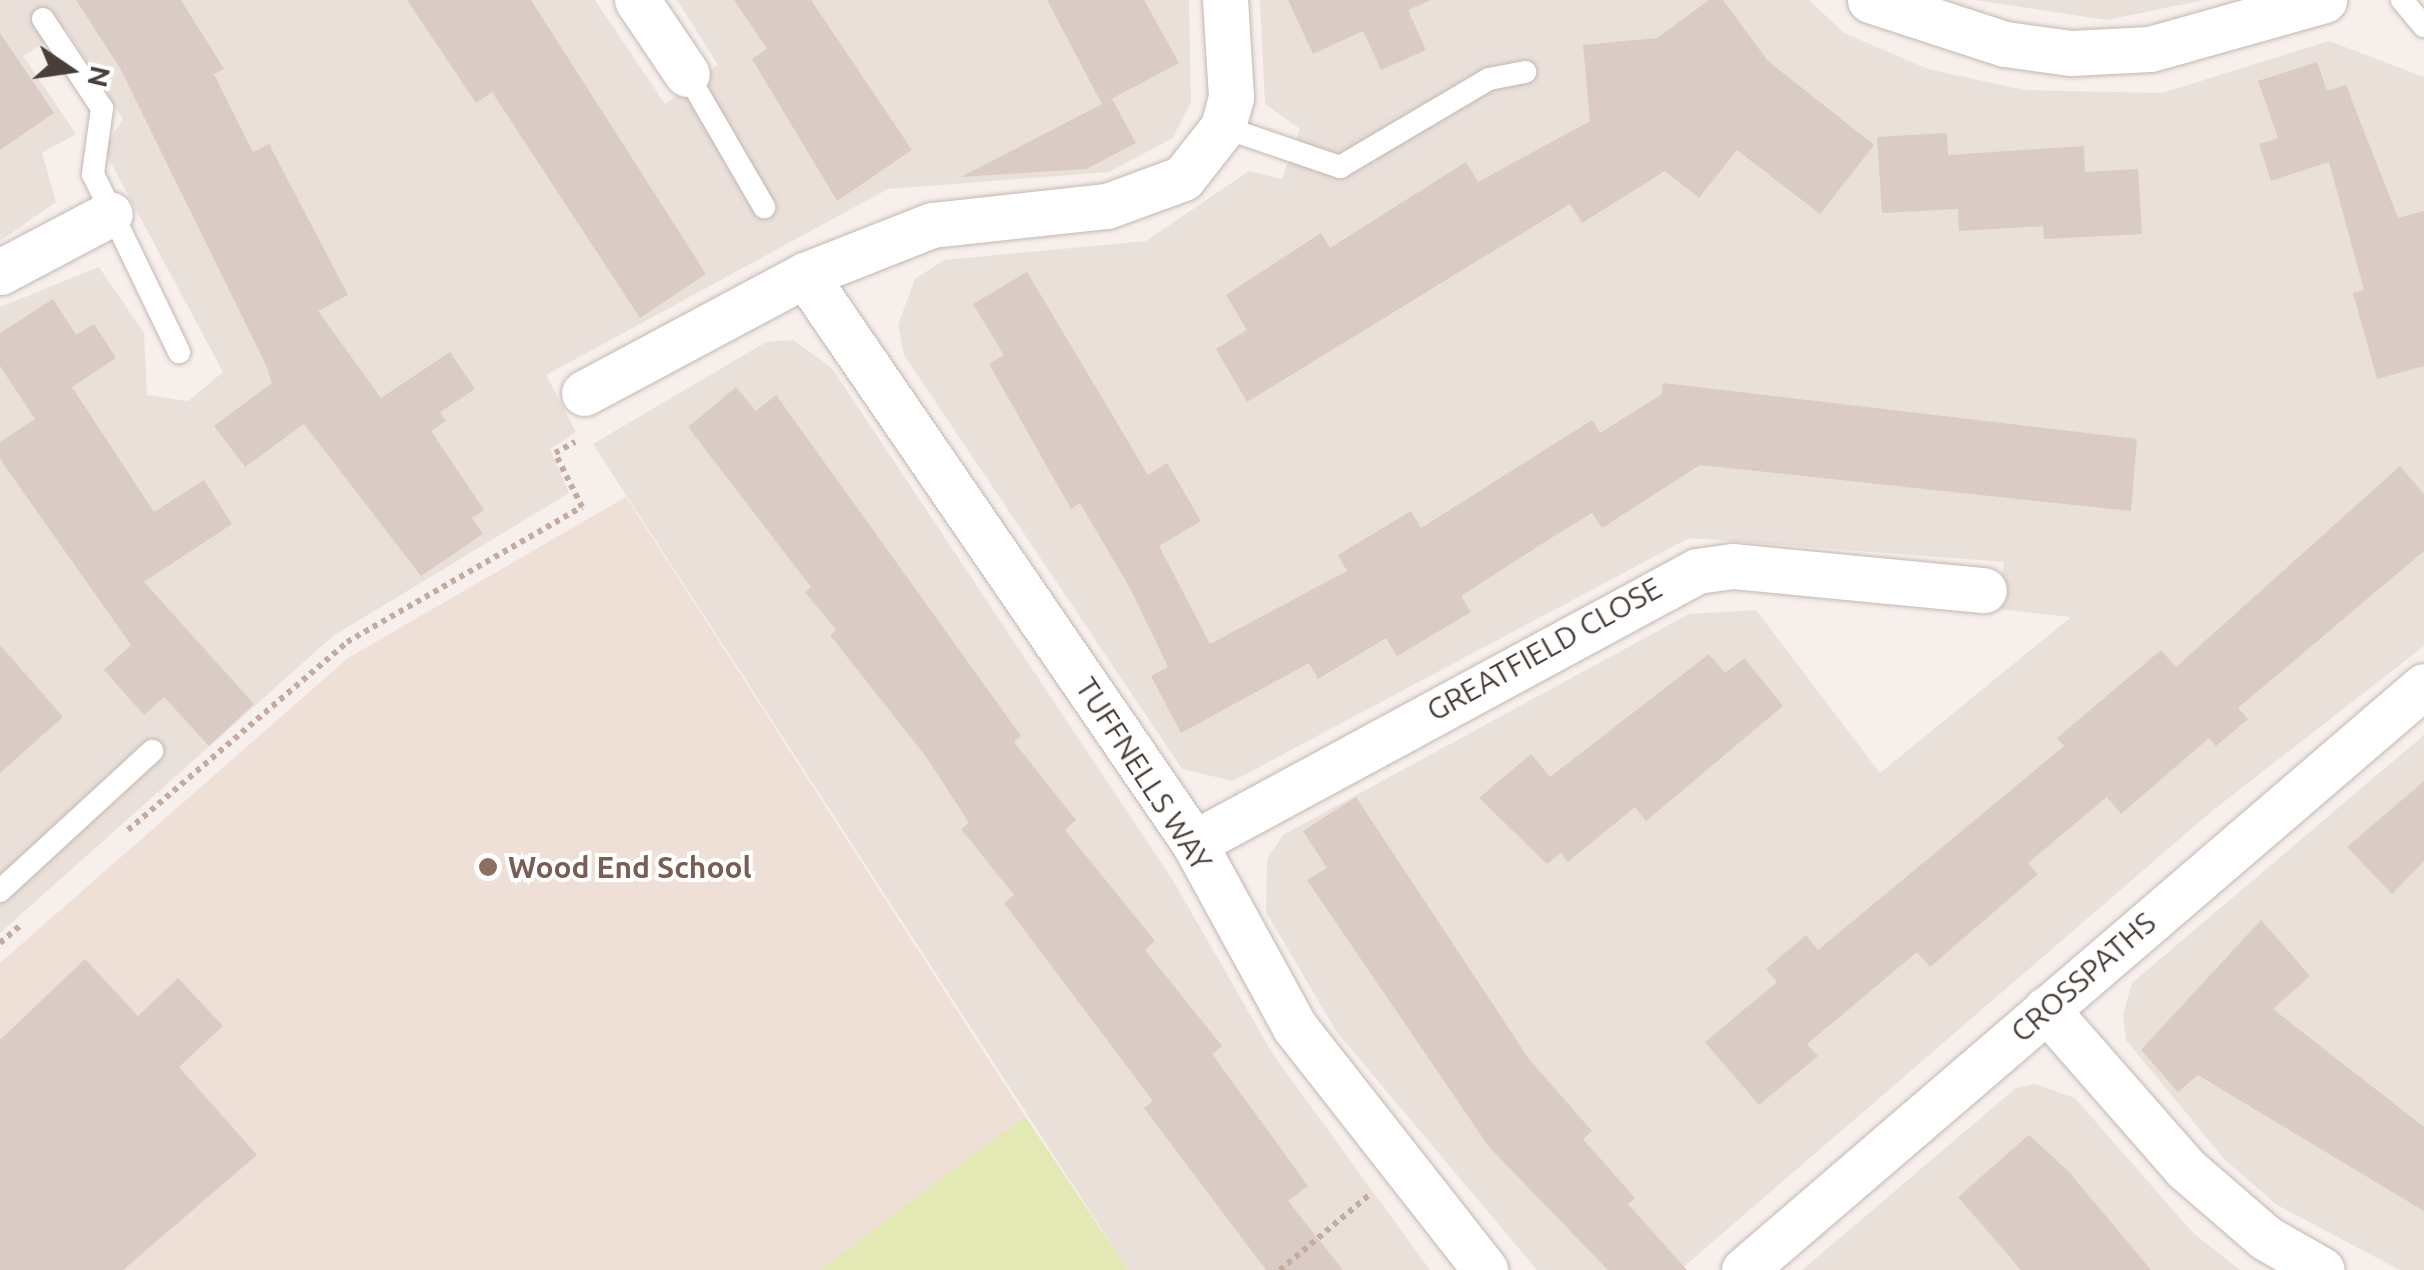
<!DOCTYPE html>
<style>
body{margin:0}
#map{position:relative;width:2424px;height:1270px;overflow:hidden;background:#f6efec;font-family:Ubuntu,sans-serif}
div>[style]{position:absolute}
.residential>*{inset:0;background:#eae0da}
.education>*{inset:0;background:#eee0d6}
.green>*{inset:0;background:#e2e9b5}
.building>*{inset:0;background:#dacbc4}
.path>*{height:6px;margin-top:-3px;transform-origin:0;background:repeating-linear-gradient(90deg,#c3ab9f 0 5px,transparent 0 10px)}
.roads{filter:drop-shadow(0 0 2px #c4b7b1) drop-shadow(0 0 2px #c4b7b1)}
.service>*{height:22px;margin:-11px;padding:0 11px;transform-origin:11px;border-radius:11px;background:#fff}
.minor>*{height:45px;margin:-22.5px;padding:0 22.5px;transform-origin:22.5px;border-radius:22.5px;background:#fff}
.dots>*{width:28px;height:28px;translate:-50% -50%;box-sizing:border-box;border:5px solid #fff;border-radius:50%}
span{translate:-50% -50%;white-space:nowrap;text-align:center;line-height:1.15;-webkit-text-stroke:8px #fff;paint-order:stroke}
.street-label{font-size:30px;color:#4a3e39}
.education-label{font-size:30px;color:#785e54;font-weight:700}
.left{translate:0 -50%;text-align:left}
.north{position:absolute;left:20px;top:20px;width:100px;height:100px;-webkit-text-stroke:8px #fff;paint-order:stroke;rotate:103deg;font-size:28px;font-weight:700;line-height:40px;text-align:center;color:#4a3e39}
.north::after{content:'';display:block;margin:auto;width:35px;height:45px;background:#4a3e39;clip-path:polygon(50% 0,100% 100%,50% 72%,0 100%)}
</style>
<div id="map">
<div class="residential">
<div style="clip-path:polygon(0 0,595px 0,665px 104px,718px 65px,677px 0,1189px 0,1191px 102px,1173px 138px,1109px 172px,888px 189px,546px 375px,576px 432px,550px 449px,569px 493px,333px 636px,0 933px,0 307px,99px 267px,144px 333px,147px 395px,188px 401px,223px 372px,104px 150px,123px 119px,66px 29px,23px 56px,76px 134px,42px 153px,56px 202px,0 241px)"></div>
<div style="clip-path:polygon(1260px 0,1809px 0,1844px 33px,1928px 69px,2024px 90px,2162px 93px,2329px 41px,2424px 77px,2424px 646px,2212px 811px,1680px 1270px,1537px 1270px,1336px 1031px,1266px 912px,1267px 859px,1283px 835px,1689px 614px,1756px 610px,1880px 773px,2071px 617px,1998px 609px,2004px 562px,1689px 538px,1233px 781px,1182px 769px,904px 355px,898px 325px,915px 279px,944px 260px,1146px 241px,1249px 171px,1282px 179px,1300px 129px,1265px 104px)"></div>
<div style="clip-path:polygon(1975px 0,2204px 0,2107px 20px)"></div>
<div style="clip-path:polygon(793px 340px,831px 367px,1172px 879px,1274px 1056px,1430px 1270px,1128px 1270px,593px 444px,766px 342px)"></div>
<div style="clip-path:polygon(2424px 735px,2424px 1270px,2400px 1270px,2277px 1205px,2225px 1160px,2126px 1040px,2123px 1015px,2132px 983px)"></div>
<div style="clip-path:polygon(2035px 1084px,2075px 1098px,2193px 1233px,2240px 1270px,1802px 1270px,2016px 1088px)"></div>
</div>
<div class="education">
<div style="clip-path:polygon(626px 497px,1025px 1116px,820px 1270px,0 1270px,0 963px,348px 658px)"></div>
</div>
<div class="green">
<div style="clip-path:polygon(1025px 1116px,1128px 1270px,820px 1270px,949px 1172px)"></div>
</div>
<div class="building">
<div style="clip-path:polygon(76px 0,181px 0,224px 69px,214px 74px,253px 152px,269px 144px,348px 295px,318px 311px,381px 398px,450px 352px,475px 389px,440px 412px,446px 421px,431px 431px,484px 510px,472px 518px,483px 534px,421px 576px,304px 424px,245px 467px,214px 426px,272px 383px,266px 365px,120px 68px)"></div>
<div style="clip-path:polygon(407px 0,531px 0,706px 274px,640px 318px,492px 92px,476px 103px)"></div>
<div style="clip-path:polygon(734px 0,811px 0,912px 150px,837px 201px,752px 59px,767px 49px)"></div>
<div style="clip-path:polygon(1047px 0,1144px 0,1179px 63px,1102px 104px)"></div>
<div style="clip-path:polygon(1288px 0,1431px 0,1408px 10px,1426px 50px,1381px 70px,1363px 31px,1313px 54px)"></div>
<div style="clip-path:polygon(1709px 0,1723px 0,1768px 61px,1874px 145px,1820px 214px,1737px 150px,1699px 198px,1665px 171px,1582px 223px,1570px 204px,1247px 402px,1216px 349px,1247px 330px,1226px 295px,1321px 233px,1330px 248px,1466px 162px,1478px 182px,1590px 121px,1583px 45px,1657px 38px)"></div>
<div style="clip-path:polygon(0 33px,54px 113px,0 150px)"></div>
<div style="clip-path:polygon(2317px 62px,2327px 91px,2346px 85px,2398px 218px,2424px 211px,2424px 366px,2377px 379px,2353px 293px,2364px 290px,2329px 162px,2271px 181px,2259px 144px,2278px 138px,2258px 81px)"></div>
<div style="clip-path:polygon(1112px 99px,1136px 143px,1086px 169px,961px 177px)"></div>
<div style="clip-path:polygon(1947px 133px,1948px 155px,2084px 146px,2085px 172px,2138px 169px,2142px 234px,2044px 239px,2043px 226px,1959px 231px,1958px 209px,1882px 213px,1877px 137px)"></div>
<div style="clip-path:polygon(1027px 272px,1148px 475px,1167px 463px,1201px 521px,1159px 546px,1210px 644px,1347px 571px,1338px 555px,1411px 511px,1421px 528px,1592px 420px,1600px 433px,1662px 394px,1663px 383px,2137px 439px,2131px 511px,1700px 465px,1602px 528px,1592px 513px,1551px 538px,1461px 596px,1471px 612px,1397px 656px,1386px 638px,1318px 679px,1309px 663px,1181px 733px,1151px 676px,1168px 667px,1131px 590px,1080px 503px,1071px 509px,989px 364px,1004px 355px,973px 304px)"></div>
<div style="clip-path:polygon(53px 299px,76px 335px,94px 324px,116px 358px,72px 387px,154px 512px,204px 480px,232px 524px,144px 582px,254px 704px,209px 746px,164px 697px,144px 715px,104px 670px,131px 645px,0 459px,0 442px,35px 419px,0 366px,0 333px)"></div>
<div style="clip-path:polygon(736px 387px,756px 411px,776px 395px,1021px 736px,1014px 742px,1076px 820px,1065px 830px,1155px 941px,1145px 950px,1222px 1046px,1212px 1054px,1308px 1186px,1288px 1201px,1343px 1270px,1266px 1270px,1144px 1108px,1153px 1101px,1004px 903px,1014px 895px,961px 829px,969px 823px,927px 758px,830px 635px,836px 630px,805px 592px,811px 587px,688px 427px)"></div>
<div style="clip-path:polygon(2400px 466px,2424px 494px,2424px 551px,2238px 708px,2248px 719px,2216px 746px,2209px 738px,2121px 814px,2107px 797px,2028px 863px,2038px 874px,1930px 967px,1917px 952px,1807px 1044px,1818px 1056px,1759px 1105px,1705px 1042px,1777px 982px,1766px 969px,1806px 935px,1818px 950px,2064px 746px,2057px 738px,2161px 650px,2176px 667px)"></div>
<div style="clip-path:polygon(0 645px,63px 717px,0 773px)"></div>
<div style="clip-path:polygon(1709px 654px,1725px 673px,1744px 658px,1783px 706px,1646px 821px,1635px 807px,1568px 862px,1561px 853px,1547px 864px,1479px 798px,1531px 754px,1550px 777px)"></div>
<div style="clip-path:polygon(2424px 781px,2424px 861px,2392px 894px,2347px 847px)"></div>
<div style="clip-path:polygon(1356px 797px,1529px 1059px,1592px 1131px,1583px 1139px,1635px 1198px,1628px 1204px,1687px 1270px,1608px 1270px,1489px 1147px,1307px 880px,1327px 868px,1303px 831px)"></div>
<div style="clip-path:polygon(2261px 920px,2310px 976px,2273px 1009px,2424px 1127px,2424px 1211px,2198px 1075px,2178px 1092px,2141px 1050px)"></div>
<div style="clip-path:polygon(85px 959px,138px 1016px,178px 978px,223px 1026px,179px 1067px,257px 1155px,123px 1270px,0 1270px,0 1040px)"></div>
<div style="clip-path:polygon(2029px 1135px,2068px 1171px,2151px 1270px,2021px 1270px,1958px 1197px)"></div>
</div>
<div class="path">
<div style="left:128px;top:830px;width:289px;rotate:-40.6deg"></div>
<div style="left:347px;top:642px;width:271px;rotate:-29.9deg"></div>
<div style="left:582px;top:507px;width:60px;rotate:-116.6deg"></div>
<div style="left:555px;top:453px;width:23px;rotate:-29deg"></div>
<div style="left:0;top:943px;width:29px;rotate:-41deg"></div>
<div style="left:1280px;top:1270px;width:116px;rotate:-40.1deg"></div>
</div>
<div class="roads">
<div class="service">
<div style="left:2402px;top:0;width:34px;rotate:50deg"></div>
<div style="left:43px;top:19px;width:107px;rotate:56.5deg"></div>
<div style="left:102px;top:108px;width:67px;rotate:97.8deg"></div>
<div style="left:93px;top:174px;width:198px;rotate:64.2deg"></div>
<div style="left:687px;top:74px;width:154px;rotate:59.9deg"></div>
<div style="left:1223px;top:127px;width:124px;rotate:18.9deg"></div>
<div style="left:1340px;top:167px;width:173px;rotate:-30.6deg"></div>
<div style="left:1489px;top:79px;width:37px;rotate:-11deg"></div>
<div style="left:0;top:891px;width:207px;rotate:-42.6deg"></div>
</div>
<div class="minor">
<div style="left:637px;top:0;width:89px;rotate:56deg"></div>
<div style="left:1870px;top:0;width:142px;rotate:18.1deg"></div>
<div style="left:2005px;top:44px;width:67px;rotate:7.8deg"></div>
<div style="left:2071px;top:53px;width:79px;rotate:-2.9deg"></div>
<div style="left:2150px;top:49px;width:181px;rotate:-15.7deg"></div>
<div style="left:0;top:272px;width:124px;rotate:-27.8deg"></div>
<div style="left:805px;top:275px;width:688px;rotate:55.59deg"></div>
<div style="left:1194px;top:843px;width:209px;rotate:61.3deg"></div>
<div style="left:1294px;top:1026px;width:310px;rotate:51.9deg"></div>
<div style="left:584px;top:393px;width:251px;rotate:-28.1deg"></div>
<div style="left:805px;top:275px;width:136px;rotate:-21.5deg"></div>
<div style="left:932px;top:225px;width:176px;rotate:-6.2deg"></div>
<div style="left:1107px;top:206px;width:81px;rotate:-20.2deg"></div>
<div style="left:1183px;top:178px;width:65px;rotate:-51.9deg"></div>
<div style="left:1223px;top:127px;width:31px;rotate:-75deg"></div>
<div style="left:1231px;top:97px;width:97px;rotate:-93.5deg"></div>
<div style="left:1194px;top:843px;width:572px;rotate:-28.4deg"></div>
<div style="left:1697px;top:571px;width:36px;rotate:-8deg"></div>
<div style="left:1733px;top:566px;width:252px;rotate:5.5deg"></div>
<div style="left:2046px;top:1009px;width:211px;rotate:48.8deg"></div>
<div style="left:2185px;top:1168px;width:107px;rotate:40.8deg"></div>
<div style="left:2266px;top:1238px;width:64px;rotate:29.7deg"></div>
<div style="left:1744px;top:1270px;width:896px;rotate:-40.66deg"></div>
</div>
</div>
<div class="dots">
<div style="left:488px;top:867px;background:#8d6e63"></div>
</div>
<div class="street-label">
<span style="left:1544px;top:649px;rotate:-29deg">GREATFIELD CLOSE</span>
<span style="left:1144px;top:774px;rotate:57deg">TUFFNELLS WAY</span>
<span style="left:2083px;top:977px;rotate:-41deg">CROSSPATHS</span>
</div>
<div class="education-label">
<span class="left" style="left:508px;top:867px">Wood End School</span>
</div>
<div class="north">N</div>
</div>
